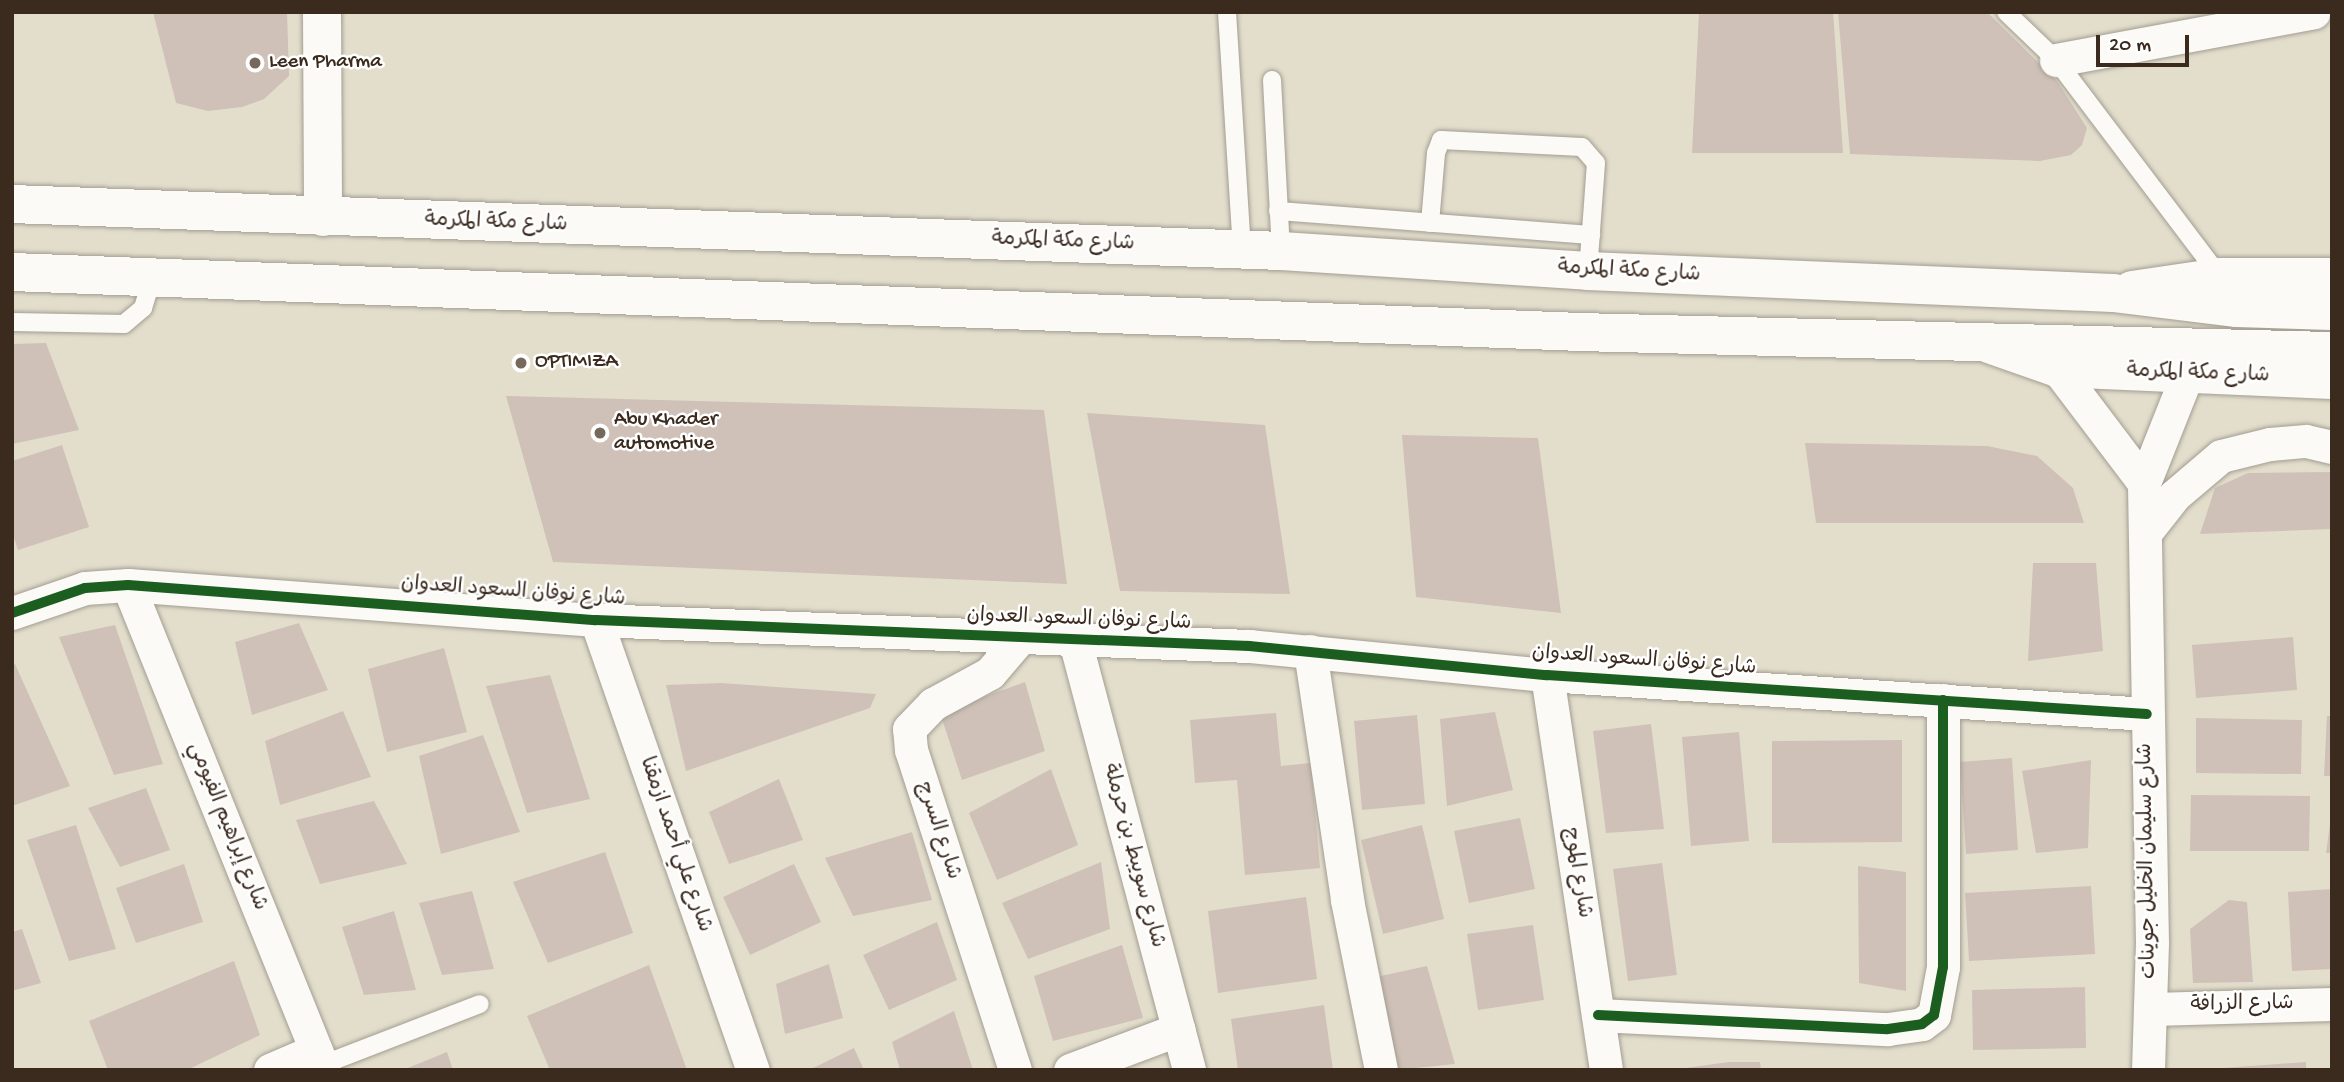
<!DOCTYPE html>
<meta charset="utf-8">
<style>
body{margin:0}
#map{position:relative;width:2344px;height:1082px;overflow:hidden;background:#e3decc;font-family:"Gochi Hand","Playpen Sans Arabic",sans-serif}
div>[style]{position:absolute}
.building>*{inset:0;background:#cfc1b8}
.roads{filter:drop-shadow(0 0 2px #a39e92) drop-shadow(0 0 2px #a39e92)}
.lane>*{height:18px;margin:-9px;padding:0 9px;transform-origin:9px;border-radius:9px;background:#fbfaf7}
.street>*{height:33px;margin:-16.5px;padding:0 16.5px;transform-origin:16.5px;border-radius:16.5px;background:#fbfaf7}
.secondary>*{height:38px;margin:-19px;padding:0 19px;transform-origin:19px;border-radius:19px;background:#fbfaf7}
.primary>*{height:38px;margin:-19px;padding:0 19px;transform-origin:19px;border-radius:19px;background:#fbfaf7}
.cycleway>*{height:10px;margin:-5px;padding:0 5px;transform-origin:5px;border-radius:5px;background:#1b5e20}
.dots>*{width:19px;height:19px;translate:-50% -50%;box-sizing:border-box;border:4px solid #fff;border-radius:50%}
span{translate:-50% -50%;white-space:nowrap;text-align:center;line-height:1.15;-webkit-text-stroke:5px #fff;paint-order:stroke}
.poi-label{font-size:21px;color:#3b2a1e}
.left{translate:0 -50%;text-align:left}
.street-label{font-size:21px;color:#3b2a1e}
.frame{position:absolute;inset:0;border:14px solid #3b2a1e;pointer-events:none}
.scale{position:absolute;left:2096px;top:35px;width:93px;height:32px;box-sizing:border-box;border:4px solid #3b2a1e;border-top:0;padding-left:9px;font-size:21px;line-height:24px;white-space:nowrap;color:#3b2a1e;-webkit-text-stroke:5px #fff;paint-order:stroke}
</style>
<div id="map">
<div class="building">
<div style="clip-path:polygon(153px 12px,287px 12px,289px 76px,264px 99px,242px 107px,208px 111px,176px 103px)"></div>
<div style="clip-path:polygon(1699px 12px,1833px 12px,1843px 153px,1692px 153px)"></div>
<div style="clip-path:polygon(1838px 12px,1987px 12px,2057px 81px,2087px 128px,2082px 145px,2071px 155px,2040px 161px,1850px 154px)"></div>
<div style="clip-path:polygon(46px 343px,79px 430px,12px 444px,12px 344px)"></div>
<div style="clip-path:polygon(506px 396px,1044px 410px,1067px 584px,553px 562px)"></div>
<div style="clip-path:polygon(1087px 413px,1265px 425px,1290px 594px,1120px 591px)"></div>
<div style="clip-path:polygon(1402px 435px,1538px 438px,1561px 613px,1416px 597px)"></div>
<div style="clip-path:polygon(1805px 443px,1987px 446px,2037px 456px,2073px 488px,2084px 523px,1816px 523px)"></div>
<div style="clip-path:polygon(62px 445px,89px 527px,18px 550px,12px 532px,12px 461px)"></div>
<div style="clip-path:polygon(2332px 472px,2332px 529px,2200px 534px,2215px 488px,2248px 473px)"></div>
<div style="clip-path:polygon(2033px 563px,2096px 563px,2103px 651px,2028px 661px)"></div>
<div style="clip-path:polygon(299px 623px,328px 690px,252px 715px,235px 642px)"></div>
<div style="clip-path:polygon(115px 625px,163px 764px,114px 775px,59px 637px)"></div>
<div style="clip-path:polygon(2293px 637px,2297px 690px,2196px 698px,2192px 645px)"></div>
<div style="clip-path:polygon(444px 648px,467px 732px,387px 752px,368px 669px)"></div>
<div style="clip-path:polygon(15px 664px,70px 786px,12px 806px,12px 665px)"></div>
<div style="clip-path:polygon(550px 675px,590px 799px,527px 813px,486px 686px)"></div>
<div style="clip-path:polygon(1025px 682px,1045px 751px,962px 780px,940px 713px)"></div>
<div style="clip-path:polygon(721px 683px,876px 694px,870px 708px,686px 771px,666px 685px)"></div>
<div style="clip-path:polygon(343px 711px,371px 777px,280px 805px,265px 741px)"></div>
<div style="clip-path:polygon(1495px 712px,1513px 790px,1447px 806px,1440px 719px)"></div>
<div style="clip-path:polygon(1276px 713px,1281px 766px,1311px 763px,1320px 868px,1245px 875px,1237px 780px,1195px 783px,1190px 720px)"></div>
<div style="clip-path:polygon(1417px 715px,1425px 804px,1362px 810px,1354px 721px)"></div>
<div style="clip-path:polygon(2327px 716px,2332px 716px,2332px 776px,2324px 776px)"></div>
<div style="clip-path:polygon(2196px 718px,2302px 720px,2301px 774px,2196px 773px)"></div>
<div style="clip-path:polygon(1651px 724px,1664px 829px,1606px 833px,1593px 731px)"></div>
<div style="clip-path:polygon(1739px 732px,1749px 841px,1691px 846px,1682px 737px)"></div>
<div style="clip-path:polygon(483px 735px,520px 832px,441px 854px,419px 756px)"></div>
<div style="clip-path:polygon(1902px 740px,1902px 842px,1772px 843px,1772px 741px)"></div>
<div style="clip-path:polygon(2012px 758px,2018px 850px,1966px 854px,1960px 762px)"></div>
<div style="clip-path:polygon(2091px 760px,2088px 848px,2036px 853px,2022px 771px)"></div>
<div style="clip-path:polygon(1051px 769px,1078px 845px,997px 880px,969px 813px)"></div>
<div style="clip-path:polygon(779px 779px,803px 840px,729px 864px,709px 812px)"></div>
<div style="clip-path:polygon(146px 788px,170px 850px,120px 867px,88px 808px)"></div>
<div style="clip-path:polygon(2191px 795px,2310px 796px,2309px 851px,2190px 851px)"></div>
<div style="clip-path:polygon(374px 801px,407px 864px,320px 884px,296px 820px)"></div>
<div style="clip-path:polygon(1520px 818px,1535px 889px,1469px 903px,1454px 831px)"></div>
<div style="clip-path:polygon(2330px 824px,2332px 853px,2326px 853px)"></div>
<div style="clip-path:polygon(76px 825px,116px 949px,69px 961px,27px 840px)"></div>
<div style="clip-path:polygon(1422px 825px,1444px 919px,1383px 934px,1361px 840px)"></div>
<div style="clip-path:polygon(912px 832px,932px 900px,853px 916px,825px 858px)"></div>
<div style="clip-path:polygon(605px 852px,633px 933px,548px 963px,513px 882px)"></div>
<div style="clip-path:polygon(1101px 862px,1110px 929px,1028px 959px,1002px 903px)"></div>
<div style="clip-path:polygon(1662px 863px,1677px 975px,1628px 981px,1613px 869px)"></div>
<div style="clip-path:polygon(184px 864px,203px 922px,136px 943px,116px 888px)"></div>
<div style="clip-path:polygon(794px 864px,821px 922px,750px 955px,723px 897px)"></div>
<div style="clip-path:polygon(1858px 866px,1906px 872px,1906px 991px,1859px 983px)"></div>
<div style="clip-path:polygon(2091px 886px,2095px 954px,1969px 961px,1965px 893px)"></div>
<div style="clip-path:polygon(2332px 889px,2332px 969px,2292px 971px,2288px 892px)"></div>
<div style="clip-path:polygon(472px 891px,494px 969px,442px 975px,419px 903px)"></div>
<div style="clip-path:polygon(1306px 897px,1317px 979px,1218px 993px,1208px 911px)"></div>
<div style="clip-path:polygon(2229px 900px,2247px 902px,2253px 982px,2193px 983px,2190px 929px)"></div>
<div style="clip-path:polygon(394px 911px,416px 990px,364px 995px,342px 927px)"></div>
<div style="clip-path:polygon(937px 922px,957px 980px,889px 1010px,863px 955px)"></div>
<div style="clip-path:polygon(1533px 925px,1544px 1000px,1478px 1010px,1467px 934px)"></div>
<div style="clip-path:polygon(22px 929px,41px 983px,12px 991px,12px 932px)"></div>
<div style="clip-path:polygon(1122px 945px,1143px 1018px,1053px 1041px,1034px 976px)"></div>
<div style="clip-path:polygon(234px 961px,260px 1035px,187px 1070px,108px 1070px,89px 1021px)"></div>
<div style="clip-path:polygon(829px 964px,843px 1018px,785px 1034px,776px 984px)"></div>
<div style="clip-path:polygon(649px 965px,687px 1070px,550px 1070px,527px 1016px)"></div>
<div style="clip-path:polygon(1427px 966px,1455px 1064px,1395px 1070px,1376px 977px)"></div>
<div style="clip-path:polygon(2085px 987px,2086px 1048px,1973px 1050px,1972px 990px)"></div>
<div style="clip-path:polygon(1324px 1005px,1333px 1070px,1238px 1070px,1231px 1019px)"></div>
<div style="clip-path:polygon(954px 1011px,973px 1070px,900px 1070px,892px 1042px)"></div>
<div style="clip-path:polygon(854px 1048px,864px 1070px,809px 1070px)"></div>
<div style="clip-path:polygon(447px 1052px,453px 1070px,403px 1070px)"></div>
<div style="clip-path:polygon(1729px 1062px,1760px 1062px,1761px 1070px,1671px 1070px)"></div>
<div style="clip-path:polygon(2306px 1062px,2306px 1070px,2223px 1070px,2223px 1068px)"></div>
</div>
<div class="roads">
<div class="lane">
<div style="left:1227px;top:12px;width:238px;rotate:86.4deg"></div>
<div style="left:2006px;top:12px;width:69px;rotate:43.8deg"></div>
<div style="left:2056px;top:60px;width:272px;rotate:52.9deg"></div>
<div style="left:1272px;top:80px;width:171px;rotate:87deg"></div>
<div style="left:1278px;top:211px;width:314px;rotate:4.4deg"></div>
<div style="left:1430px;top:223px;width:70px;rotate:-85.1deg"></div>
<div style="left:1436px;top:153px;width:14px;rotate:-69deg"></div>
<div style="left:1441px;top:140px;width:141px;rotate:2.8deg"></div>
<div style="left:1582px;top:147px;width:21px;rotate:49deg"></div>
<div style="left:1596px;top:163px;width:108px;rotate:94.2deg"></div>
<div style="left:12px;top:322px;width:112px;rotate:1deg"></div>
<div style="left:124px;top:324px;width:25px;rotate:-40deg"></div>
<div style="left:143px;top:308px;width:31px;rotate:-73deg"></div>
<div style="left:322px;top:1065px;width:169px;rotate:-21.1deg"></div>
</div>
<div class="street">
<div style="left:2056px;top:60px;width:262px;rotate:-10.5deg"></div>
<div style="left:2057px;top:368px;width:144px;rotate:52.9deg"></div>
<div style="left:2145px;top:533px;width:48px;rotate:-51.7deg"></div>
<div style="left:2175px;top:495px;width:60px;rotate:-40.3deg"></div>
<div style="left:2221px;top:456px;width:50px;rotate:-13.8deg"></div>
<div style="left:2270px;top:444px;width:36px;rotate:-5deg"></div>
<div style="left:2306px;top:441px;width:27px;rotate:13deg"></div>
<div style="left:128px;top:585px;width:523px;rotate:68deg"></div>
<div style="left:12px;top:613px;width:77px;rotate:-18.9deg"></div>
<div style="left:85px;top:588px;width:43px;rotate:-4deg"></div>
<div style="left:128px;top:585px;width:469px;rotate:4.3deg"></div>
<div style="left:596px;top:620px;width:654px;rotate:2.28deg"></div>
<div style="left:1249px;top:646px;width:299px;rotate:5.6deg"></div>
<div style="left:1547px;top:675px;width:601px;rotate:3.72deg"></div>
<div style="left:596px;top:620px;width:477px;rotate:70.8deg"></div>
<div style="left:1075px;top:641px;width:444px;rotate:75.1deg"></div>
<div style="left:1310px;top:651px;width:252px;rotate:81.5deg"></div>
<div style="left:1347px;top:900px;width:173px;rotate:78.7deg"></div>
<div style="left:1547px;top:675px;width:399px;rotate:81.5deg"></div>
<div style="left:2151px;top:1009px;width:181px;rotate:-1.6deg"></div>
<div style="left:1598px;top:1015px;width:290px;rotate:2.8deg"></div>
<div style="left:1888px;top:1029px;width:34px;rotate:-8deg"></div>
<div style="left:1922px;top:1024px;width:15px;rotate:-37deg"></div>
<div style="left:1934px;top:1015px;width:49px;rotate:-79.4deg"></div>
<div style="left:1943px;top:967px;width:267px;rotate:-90deg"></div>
<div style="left:270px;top:1070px;width:50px;rotate:-23.5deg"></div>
<div style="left:1015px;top:1070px;width:336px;rotate:-108deg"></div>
<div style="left:911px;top:750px;width:21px;rotate:-95deg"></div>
<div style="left:909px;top:729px;width:35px;rotate:-46deg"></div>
<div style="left:933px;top:704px;width:65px;rotate:-28.5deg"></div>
<div style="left:990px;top:673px;width:45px;rotate:-49.5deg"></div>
<div style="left:1070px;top:1070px;width:116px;rotate:-20.6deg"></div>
<div style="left:2148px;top:1070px;width:127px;rotate:-88.2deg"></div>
<div style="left:2152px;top:943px;width:460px;rotate:-91deg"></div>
<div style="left:2144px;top:483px;width:116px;rotate:-68.3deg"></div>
</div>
<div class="secondary">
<div style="left:322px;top:12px;width:205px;rotate:89.7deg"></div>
<div style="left:2132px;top:290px;width:89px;rotate:-8.4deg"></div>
<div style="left:2220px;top:277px;width:112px"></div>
<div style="left:1989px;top:344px;width:72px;rotate:19.4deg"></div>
<div style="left:2057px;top:368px;width:275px;rotate:2.5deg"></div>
</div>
<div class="primary">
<div style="left:12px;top:204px;width:1270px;rotate:2.12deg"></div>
<div style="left:1281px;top:251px;width:308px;rotate:3.7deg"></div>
<div style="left:1588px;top:271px;width:525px;rotate:2.4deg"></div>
<div style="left:2113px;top:293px;width:125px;rotate:6.9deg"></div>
<div style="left:2237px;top:308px;width:95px;rotate:1.8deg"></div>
<div style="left:12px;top:272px;width:1568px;rotate:2.19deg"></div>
<div style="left:1579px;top:332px;width:753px;rotate:1.45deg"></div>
</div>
</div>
<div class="cycleway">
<div style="left:12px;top:613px;width:77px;rotate:-18.9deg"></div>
<div style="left:85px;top:588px;width:43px;rotate:-4deg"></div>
<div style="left:128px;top:585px;width:469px;rotate:4.3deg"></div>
<div style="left:596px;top:620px;width:654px;rotate:2.28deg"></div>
<div style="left:1249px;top:646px;width:299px;rotate:5.6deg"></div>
<div style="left:1547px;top:675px;width:601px;rotate:3.72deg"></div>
<div style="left:1598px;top:1015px;width:290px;rotate:2.8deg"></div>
<div style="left:1888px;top:1029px;width:34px;rotate:-8deg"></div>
<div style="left:1922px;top:1024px;width:15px;rotate:-37deg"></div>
<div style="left:1934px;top:1015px;width:49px;rotate:-79.4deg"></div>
<div style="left:1943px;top:967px;width:267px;rotate:-90deg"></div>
</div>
<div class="dots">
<div style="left:255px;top:63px;background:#76695b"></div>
<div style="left:521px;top:363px;background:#76695b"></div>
<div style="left:600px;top:433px;background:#76695b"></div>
</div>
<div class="poi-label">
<span class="left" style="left:269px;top:63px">Leen Pharma</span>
<span class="left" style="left:535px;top:363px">OPTIMIZA</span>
<span class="left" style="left:614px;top:433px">Abu Khader<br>automotive</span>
</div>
<div class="street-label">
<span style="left:496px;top:224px;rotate:2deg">شارع مكة المكرمة</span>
<span style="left:1063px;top:243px;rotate:2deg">شارع مكة المكرمة</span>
<span style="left:1629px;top:273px;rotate:3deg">شارع مكة المكرمة</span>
<span style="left:2198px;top:375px;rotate:2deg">شارع مكة المكرمة</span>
<span style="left:513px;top:593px;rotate:4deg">شارع نوفان السعود العدوان</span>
<span style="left:1079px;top:621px;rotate:2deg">شارع نوفان السعود العدوان</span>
<span style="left:1644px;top:662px;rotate:4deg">شارع نوفان السعود العدوان</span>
<span style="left:226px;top:827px;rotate:68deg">شارع إبراهيم الفيومي</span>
<span style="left:937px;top:831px;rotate:72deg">شارع السرج</span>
<span style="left:674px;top:845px;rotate:71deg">شارع علي أحمد ازمقنا</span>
<span style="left:1132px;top:856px;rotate:75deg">شارع سويبط بن حرملة</span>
<span style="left:2149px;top:861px;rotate:-91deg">شارع سليمان الخليل جوينات</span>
<span style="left:1576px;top:873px;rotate:81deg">شارع الموج</span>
<span style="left:2242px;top:1006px;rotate:-1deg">شارع الزرافة</span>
</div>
<div class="frame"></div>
<div class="scale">20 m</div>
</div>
